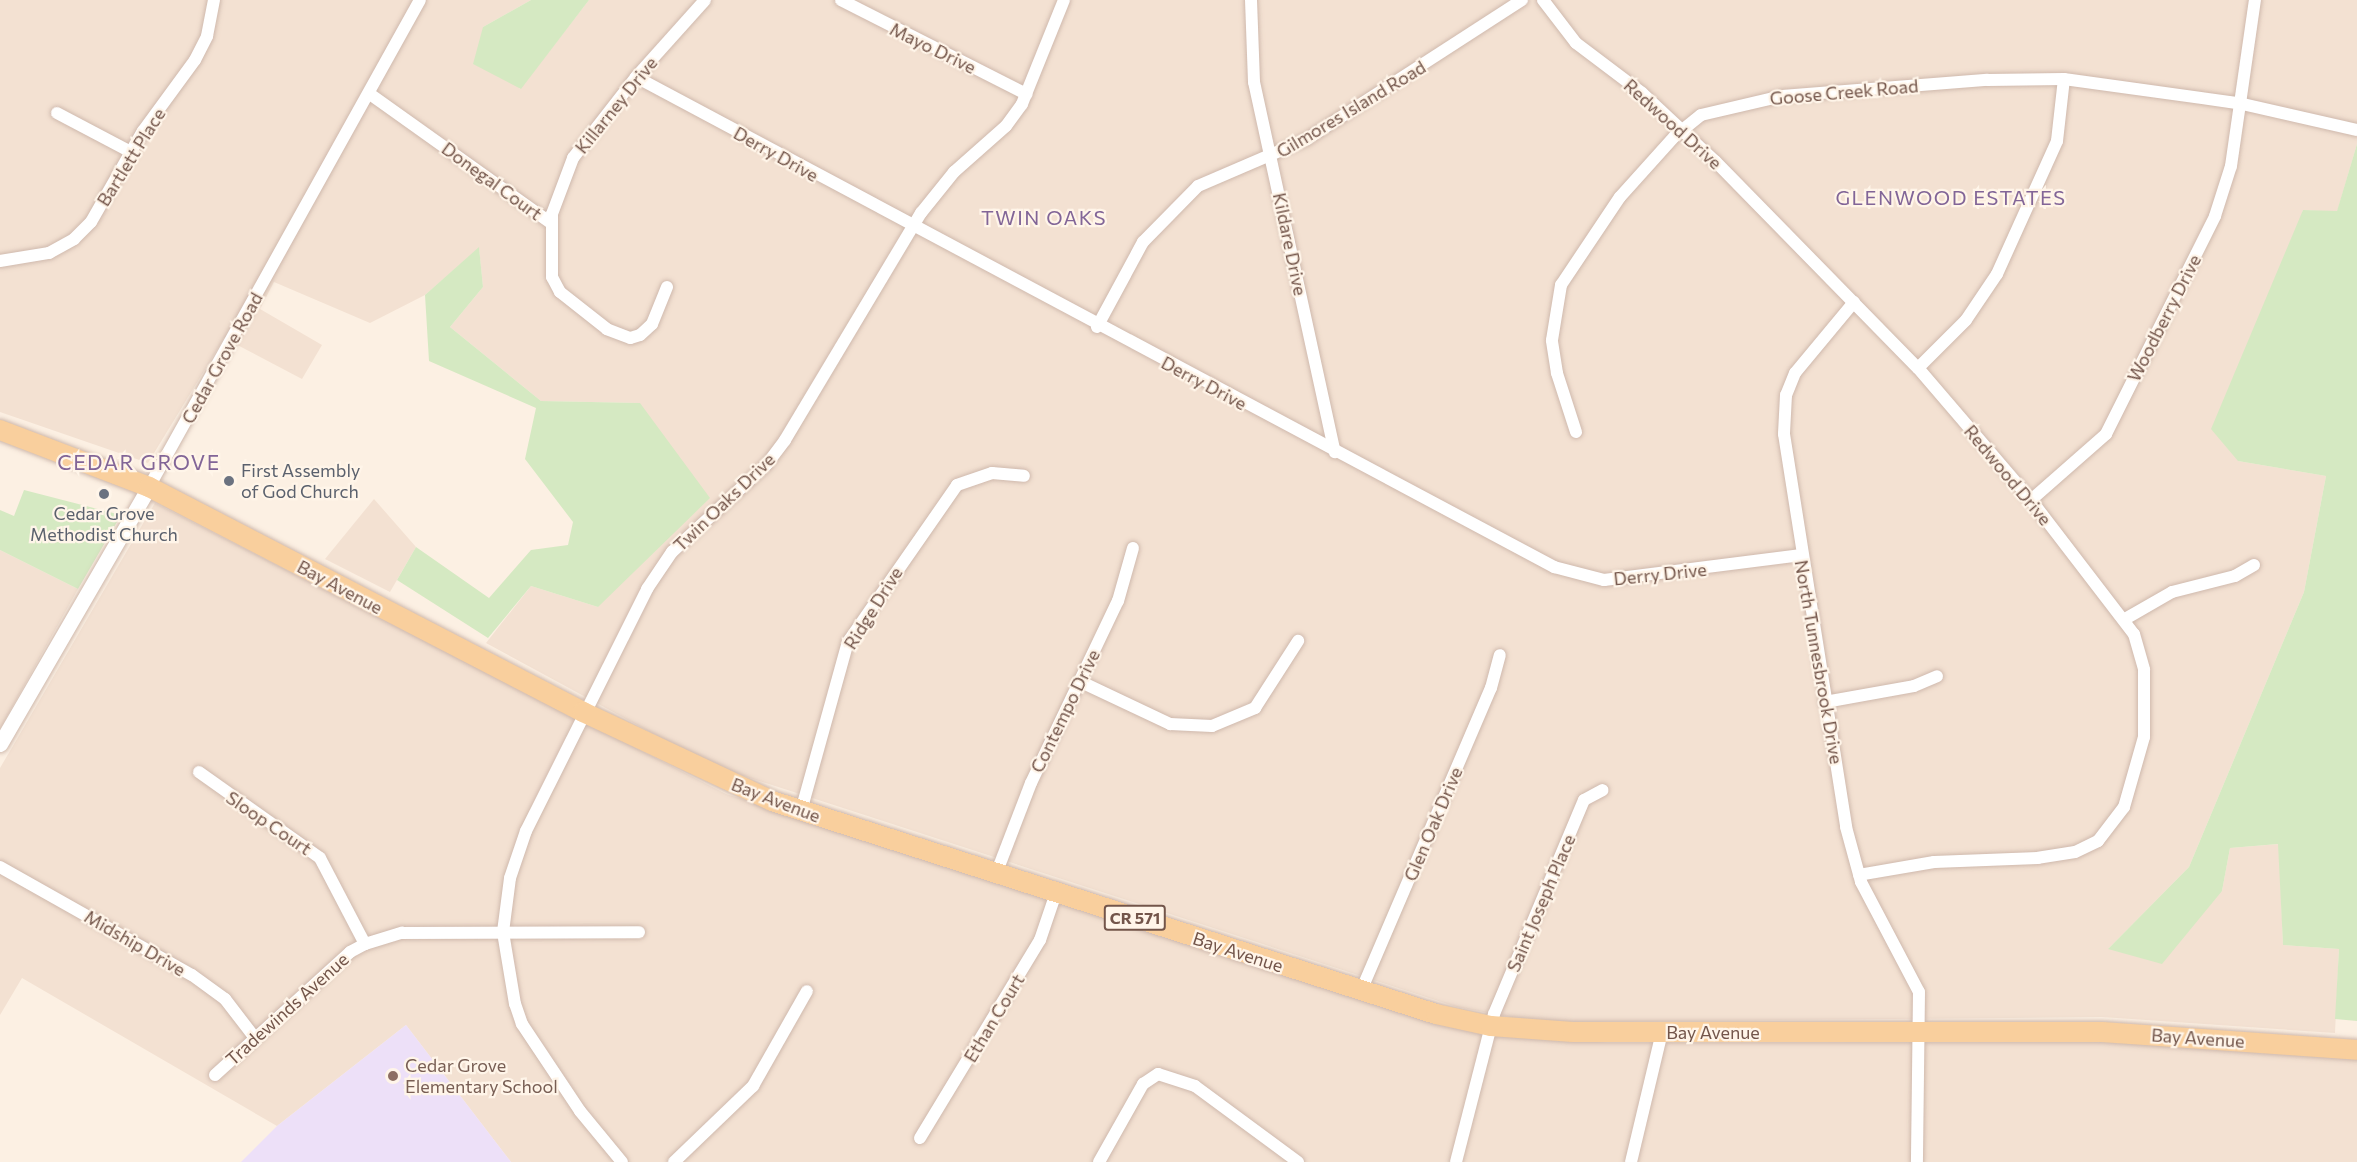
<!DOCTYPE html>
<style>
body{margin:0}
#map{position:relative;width:2357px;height:1162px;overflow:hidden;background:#fcf0e3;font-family:Commissioner,sans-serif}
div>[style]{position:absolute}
.residential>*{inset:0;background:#f3e1d2}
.education>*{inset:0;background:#ede0f8}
.green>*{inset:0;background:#d5e9c2}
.roads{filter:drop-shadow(0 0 2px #cfb9ad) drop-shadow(0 0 2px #cfb9ad)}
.minor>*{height:12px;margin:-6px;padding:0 6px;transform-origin:6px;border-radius:6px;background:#fff}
.tertiary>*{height:15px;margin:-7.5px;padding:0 7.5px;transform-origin:7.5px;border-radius:7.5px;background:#fff}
.primary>*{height:20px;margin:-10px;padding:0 10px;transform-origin:10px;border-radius:10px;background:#f9cf9d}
.dots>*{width:16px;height:16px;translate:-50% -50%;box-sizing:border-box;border:3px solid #fff5e9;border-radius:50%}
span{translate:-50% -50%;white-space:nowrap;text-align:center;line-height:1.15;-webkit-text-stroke:4.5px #fff5e9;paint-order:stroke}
.shield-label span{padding:2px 4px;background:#fff5e9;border:2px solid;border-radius:4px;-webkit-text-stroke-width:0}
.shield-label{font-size:16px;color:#73554a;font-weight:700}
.street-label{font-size:18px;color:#73554a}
.worship-label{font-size:18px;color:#5b616d}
.left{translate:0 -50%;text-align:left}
.education-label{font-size:18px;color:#785e54}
.neighbourhood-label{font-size:20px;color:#826597;letter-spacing:1.5px}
.quarter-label{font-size:21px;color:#826597;letter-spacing:1.5px}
</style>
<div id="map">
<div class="residential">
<div style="clip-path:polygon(0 0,531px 0,483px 27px,520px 89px,589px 0,2357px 0,2357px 144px,2337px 212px,2303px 210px,2238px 461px,2326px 476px,2304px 592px,2189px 867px,2108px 949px,2222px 891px,2230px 848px,2279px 844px,2283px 945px,2339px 949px,2335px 1033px,2102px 1017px,1569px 1022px,1516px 1018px,1457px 1007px,713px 766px,486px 643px,531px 586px,598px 607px,640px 403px,541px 401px,450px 327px,483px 287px,479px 248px,425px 295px,370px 323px,274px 282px,260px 309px,322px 345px,302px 379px,224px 338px,148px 463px,0 412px)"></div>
<div style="clip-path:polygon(374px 499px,416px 547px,390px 592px,325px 559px)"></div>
<div style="clip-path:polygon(155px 503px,726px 794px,1471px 1031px,1608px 1043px,2170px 1042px,2357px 1058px,2357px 1162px,511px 1162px,406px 1025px,277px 1126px,22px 978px,0 1015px,0 768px)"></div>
<div style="clip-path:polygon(0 550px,78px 589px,0 729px)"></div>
</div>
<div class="education">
<div style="clip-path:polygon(406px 1025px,511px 1162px,241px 1162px,277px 1126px)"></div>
</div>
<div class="green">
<div style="clip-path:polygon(531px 0,589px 0,521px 89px,473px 64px,483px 27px)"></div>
<div style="clip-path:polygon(2357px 144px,2357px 1021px,2335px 1019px,2339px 949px,2283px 945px,2278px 844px,2230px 848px,2222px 891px,2162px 964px,2108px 949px,2189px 867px,2304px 592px,2326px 476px,2238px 461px,2211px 429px,2303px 210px,2337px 211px)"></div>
<div style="clip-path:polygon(479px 247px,483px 287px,450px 327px,541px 401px,640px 403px,710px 498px,598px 607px,531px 586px,488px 638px,397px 580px,416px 547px,489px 598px,531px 550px,568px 545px,573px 522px,525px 459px,536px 408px,429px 361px,425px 295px)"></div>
<div style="clip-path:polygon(24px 490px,121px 515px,78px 589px,0 550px,0 510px,14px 516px)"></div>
</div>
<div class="roads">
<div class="minor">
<div style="left:841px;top:0;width:208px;rotate:26.9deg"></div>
<div style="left:1251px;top:0;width:82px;rotate:87.9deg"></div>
<div style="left:1254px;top:82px;width:379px;rotate:77.7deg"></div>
<div style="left:1543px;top:0;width:54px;rotate:52.5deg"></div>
<div style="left:1576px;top:43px;width:83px;rotate:37.1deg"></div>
<div style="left:1642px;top:93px;width:100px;rotate:43deg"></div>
<div style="left:1715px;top:161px;width:290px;rotate:45.6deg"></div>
<div style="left:1918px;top:368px;width:174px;rotate:49.4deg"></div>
<div style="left:2031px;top:500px;width:169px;rotate:52.5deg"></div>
<div style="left:2134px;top:634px;width:37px;rotate:74deg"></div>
<div style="left:2144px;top:670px;width:67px;rotate:90deg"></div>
<div style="left:2144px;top:737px;width:73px;rotate:105.9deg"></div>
<div style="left:2124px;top:807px;width:43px;rotate:127.4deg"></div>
<div style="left:2098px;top:841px;width:25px;rotate:154deg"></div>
<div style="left:2075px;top:852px;width:37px;rotate:171deg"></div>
<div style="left:2038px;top:858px;width:104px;rotate:177.8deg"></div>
<div style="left:1934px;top:862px;width:76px;rotate:170.2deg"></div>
<div style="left:636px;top:77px;width:1041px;rotate:28.09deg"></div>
<div style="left:1554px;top:567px;width:52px;rotate:14.6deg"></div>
<div style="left:1604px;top:580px;width:199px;rotate:-7.2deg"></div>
<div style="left:370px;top:94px;width:222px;rotate:35.5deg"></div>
<div style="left:57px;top:113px;width:84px;rotate:27.8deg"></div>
<div style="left:0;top:261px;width:50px;rotate:-9.3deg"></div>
<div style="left:49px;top:253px;width:29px;rotate:-29deg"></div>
<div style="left:74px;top:239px;width:24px;rotate:-45deg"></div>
<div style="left:91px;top:222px;width:105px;rotate:-60.3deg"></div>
<div style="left:143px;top:131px;width:88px;rotate:-53.8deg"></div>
<div style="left:195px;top:60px;width:27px;rotate:-63deg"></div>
<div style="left:207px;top:36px;width:37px;rotate:-79deg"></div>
<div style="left:667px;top:287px;width:40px;rotate:112deg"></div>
<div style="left:652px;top:324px;width:16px;rotate:137deg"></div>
<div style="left:640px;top:335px;width:10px;rotate:163deg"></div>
<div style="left:630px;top:338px;width:25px;rotate:-159deg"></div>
<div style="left:607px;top:329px;width:60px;rotate:-141.8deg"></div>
<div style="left:560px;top:292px;width:17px;rotate:-118deg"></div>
<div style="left:552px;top:277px;width:63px;rotate:-90deg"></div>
<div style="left:552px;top:214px;width:60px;rotate:-69.4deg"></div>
<div style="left:573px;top:158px;width:103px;rotate:-52.1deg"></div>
<div style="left:636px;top:77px;width:103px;rotate:-48.1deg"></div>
<div style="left:1854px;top:302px;width:92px;rotate:129.7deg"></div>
<div style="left:1795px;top:373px;width:24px;rotate:112deg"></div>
<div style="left:1786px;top:395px;width:39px;rotate:93deg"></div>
<div style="left:1784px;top:434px;width:398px;rotate:81deg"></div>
<div style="left:1846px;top:827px;width:57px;rotate:74.7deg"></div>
<div style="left:1861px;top:882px;width:124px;rotate:62.2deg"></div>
<div style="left:1919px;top:992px;width:170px;rotate:90.7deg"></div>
<div style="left:1097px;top:327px;width:97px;rotate:-61.6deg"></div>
<div style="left:1143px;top:242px;width:78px;rotate:-45.5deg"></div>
<div style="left:1198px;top:186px;width:119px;rotate:-23.3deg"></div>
<div style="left:1307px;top:139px;width:256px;rotate:-32.9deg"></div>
<div style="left:1918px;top:368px;width:68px;rotate:-45deg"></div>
<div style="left:1966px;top:320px;width:55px;rotate:-56deg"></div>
<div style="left:1997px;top:274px;width:146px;rotate:-65.7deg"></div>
<div style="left:2057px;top:141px;width:62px;rotate:-83.6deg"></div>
<div style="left:1576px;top:432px;width:62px;rotate:-107.9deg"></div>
<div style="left:1557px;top:373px;width:33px;rotate:-99deg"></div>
<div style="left:1552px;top:340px;width:56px;rotate:-80.7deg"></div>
<div style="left:1561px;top:285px;width:106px;rotate:-56.2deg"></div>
<div style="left:1620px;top:197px;width:82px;rotate:-48deg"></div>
<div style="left:1675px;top:136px;width:33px;rotate:-39deg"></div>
<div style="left:1701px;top:115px;width:83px;rotate:-13.2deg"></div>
<div style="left:1782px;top:96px;width:206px;rotate:-4.5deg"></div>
<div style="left:1987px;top:80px;width:77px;rotate:-0.7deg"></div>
<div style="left:2064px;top:79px;width:176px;rotate:7.9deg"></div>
<div style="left:2238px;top:103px;width:122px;rotate:12.8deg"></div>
<div style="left:149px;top:487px;width:557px;rotate:-60.91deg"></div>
<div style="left:2031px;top:500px;width:100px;rotate:-41.3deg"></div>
<div style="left:2106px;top:434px;width:244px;rotate:-63.4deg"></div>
<div style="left:2215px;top:216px;width:52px;rotate:-72.3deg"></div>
<div style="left:2231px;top:166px;width:168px;rotate:-81.8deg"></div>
<div style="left:2125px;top:619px;width:54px;rotate:-29.9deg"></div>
<div style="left:2172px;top:592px;width:65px;rotate:-14.3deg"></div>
<div style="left:2235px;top:576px;width:22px;rotate:-30deg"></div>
<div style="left:1079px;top:681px;width:101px;rotate:25.3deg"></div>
<div style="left:1170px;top:724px;width:42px;rotate:2.7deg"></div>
<div style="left:1212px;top:726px;width:47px;rotate:-22.7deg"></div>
<div style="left:1255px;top:708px;width:80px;rotate:-57.3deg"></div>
<div style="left:1825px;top:702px;width:90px;rotate:-10.2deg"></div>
<div style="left:1914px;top:686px;width:25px;rotate:-23deg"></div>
<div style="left:199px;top:772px;width:148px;rotate:35.4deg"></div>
<div style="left:320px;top:858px;width:97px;rotate:62.4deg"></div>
<div style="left:801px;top:811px;width:175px;rotate:-74.5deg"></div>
<div style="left:848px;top:642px;width:191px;rotate:-55.2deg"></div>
<div style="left:957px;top:485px;width:37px;rotate:-19deg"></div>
<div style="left:992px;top:473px;width:32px;rotate:5deg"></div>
<div style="left:0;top:867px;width:220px;rotate:29.4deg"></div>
<div style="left:192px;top:975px;width:41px;rotate:36deg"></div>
<div style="left:225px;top:999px;width:49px;rotate:52.4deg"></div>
<div style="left:996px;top:874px;width:97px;rotate:-69deg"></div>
<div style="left:1031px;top:783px;width:202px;rotate:-64.5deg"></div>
<div style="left:1118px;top:601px;width:55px;rotate:-74.2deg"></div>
<div style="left:1361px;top:991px;width:330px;rotate:-66.8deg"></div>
<div style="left:1491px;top:688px;width:34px;rotate:-75deg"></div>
<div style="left:215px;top:1075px;width:183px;rotate:-42.3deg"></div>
<div style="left:350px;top:952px;width:17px;rotate:-28deg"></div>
<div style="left:365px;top:944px;width:39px;rotate:-17deg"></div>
<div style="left:402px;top:933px;width:237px;rotate:-0.2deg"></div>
<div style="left:920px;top:1138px;width:232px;rotate:-58.8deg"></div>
<div style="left:1040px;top:940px;width:50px;rotate:-71.2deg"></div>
<div style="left:622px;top:1162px;width:66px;rotate:-129.5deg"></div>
<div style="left:580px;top:1111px;width:105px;rotate:-123.7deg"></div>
<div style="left:522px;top:1024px;width:21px;rotate:-109deg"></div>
<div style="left:515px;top:1004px;width:73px;rotate:-99.5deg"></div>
<div style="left:503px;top:932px;width:54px;rotate:-82.6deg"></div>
<div style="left:510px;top:878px;width:50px;rotate:-71.2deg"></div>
<div style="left:526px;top:831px;width:271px;rotate:-63.4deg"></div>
<div style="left:647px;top:589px;width:45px;rotate:-56deg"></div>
<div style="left:672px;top:552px;width:129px;rotate:-42.8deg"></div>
<div style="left:767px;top:464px;width:30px;rotate:-53deg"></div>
<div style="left:785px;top:440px;width:265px;rotate:-59.1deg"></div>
<div style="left:921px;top:213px;width:53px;rotate:-51.2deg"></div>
<div style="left:954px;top:172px;width:69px;rotate:-41.5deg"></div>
<div style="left:1006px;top:126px;width:27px;rotate:-54deg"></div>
<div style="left:1022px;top:104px;width:112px;rotate:-68deg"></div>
<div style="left:674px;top:1162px;width:110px;rotate:-43.9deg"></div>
<div style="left:753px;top:1086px;width:109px;rotate:-60.4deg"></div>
<div style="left:1099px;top:1162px;width:90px;rotate:-60.6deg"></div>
<div style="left:1143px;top:1084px;width:18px;rotate:-34deg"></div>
<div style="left:1158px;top:1074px;width:39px;rotate:18deg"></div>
<div style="left:1195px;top:1086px;width:128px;rotate:36.4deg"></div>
<div style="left:1456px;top:1162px;width:153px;rotate:-75.6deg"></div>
<div style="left:1494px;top:1014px;width:232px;rotate:-67.2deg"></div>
<div style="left:1584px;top:800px;width:21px;rotate:-28deg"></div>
<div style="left:1631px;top:1162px;width:134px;rotate:-76.6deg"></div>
</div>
<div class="tertiary">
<div style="left:0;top:744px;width:297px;rotate:-59.9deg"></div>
</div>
<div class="primary">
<div style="left:0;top:430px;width:160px;rotate:20.9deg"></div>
<div style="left:149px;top:487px;width:489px;rotate:27.4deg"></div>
<div style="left:583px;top:712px;width:209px;rotate:25.2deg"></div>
<div style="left:772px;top:801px;width:697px;rotate:17.79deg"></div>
<div style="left:1436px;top:1014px;width:56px;rotate:12.3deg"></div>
<div style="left:1491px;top:1026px;width:82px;rotate:4.2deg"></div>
<div style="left:1573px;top:1032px;width:529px"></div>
<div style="left:2102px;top:1032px;width:256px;rotate:4deg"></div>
</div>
</div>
<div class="dots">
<div style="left:229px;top:481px;background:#6b7280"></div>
<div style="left:104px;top:494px;background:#6b7280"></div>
<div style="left:393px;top:1076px;background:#8d6e63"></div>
</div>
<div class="shield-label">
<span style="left:1135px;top:918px">CR 571</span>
</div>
<div class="street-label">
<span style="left:933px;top:48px;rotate:26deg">Mayo Drive</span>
<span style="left:1844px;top:92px;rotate:-5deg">Goose Creek Road</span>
<span style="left:616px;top:105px;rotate:-51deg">Killarney Drive</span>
<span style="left:1351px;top:109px;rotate:-31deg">Gilmores Island Road</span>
<span style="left:1673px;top:124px;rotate:42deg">Redwood Drive</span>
<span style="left:776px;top:154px;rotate:29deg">Derry Drive</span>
<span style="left:131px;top:157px;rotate:-58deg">Bartlett Place</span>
<span style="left:492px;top:181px;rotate:36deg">Donegal Court</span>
<span style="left:1290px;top:244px;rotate:78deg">Kildare Drive</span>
<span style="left:2164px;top:318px;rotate:-63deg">Woodberry Drive</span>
<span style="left:222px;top:358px;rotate:-61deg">Cedar Grove Road</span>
<span style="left:1204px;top:383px;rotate:28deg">Derry Drive</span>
<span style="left:2008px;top:475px;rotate:50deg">Redwood Drive</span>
<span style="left:724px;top:502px;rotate:-44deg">Twin Oaks Drive</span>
<span style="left:1660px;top:574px;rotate:-6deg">Derry Drive</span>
<span style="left:340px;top:587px;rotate:28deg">Bay Avenue</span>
<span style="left:873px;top:608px;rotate:-58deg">Ridge Drive</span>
<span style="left:1819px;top:662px;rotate:80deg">North Tunnesbrook Drive</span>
<span style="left:1065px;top:711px;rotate:-64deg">Contempo Drive</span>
<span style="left:776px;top:800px;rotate:21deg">Bay Avenue</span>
<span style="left:269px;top:823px;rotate:34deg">Sloop Court</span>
<span style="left:1433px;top:824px;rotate:-67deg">Glen Oak Drive</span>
<span style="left:1541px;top:903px;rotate:-67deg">Saint Joseph Place</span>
<span style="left:135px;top:943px;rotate:30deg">Midship Drive</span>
<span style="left:1238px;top:952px;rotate:18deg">Bay Avenue</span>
<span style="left:287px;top:1009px;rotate:-42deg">Tradewinds Avenue</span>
<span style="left:994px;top:1018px;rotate:-59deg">Ethan Court</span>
<span style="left:1713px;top:1032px">Bay Avenue</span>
<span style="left:2198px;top:1038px;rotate:4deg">Bay Avenue</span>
</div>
<div class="worship-label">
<span class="left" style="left:241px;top:481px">First Assembly<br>of God Church</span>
<span style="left:104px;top:524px">Cedar Grove<br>Methodist Church</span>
</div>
<div class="education-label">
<span class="left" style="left:405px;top:1076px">Cedar Grove<br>Elementary School</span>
</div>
<div class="neighbourhood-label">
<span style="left:1951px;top:197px">GLENWOOD ESTATES</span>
<span style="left:1044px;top:217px">TWIN OAKS</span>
</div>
<div class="quarter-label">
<span style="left:139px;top:462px">CEDAR GROVE</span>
</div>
</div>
